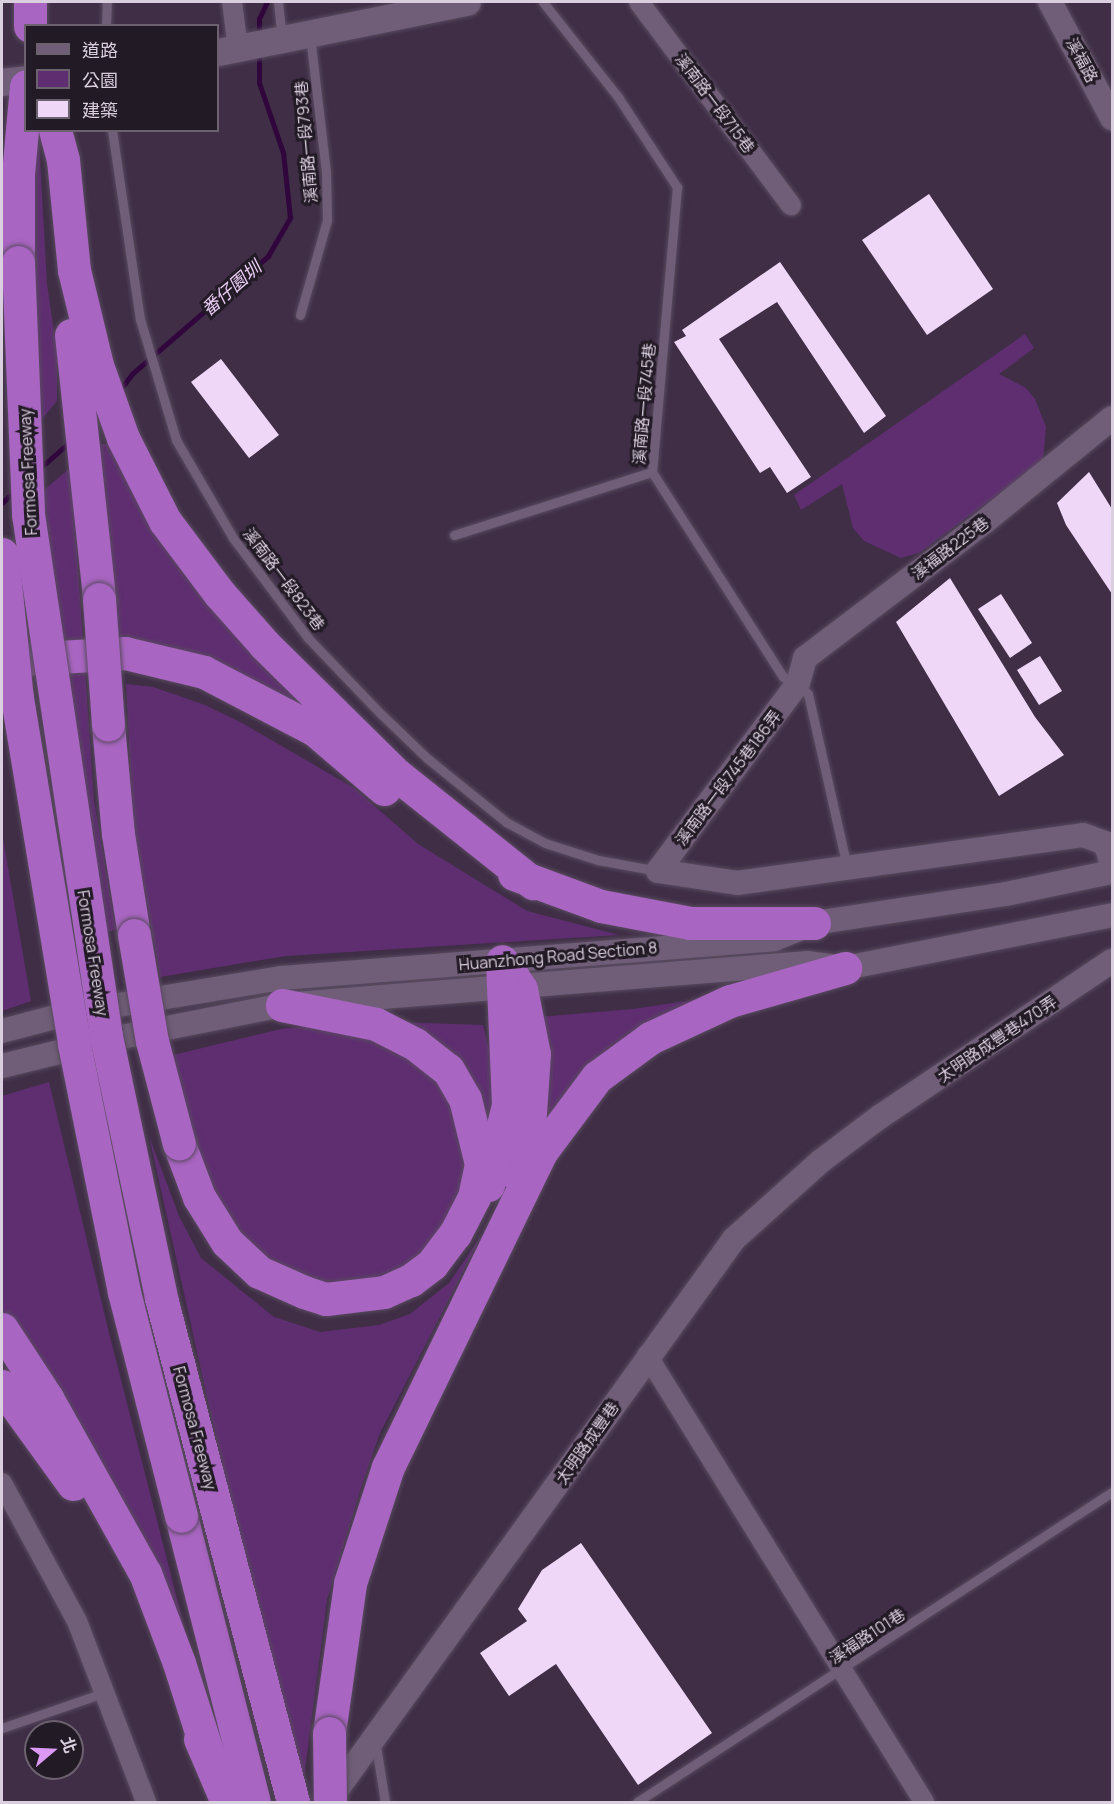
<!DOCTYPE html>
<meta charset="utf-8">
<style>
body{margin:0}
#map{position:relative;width:1114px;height:1804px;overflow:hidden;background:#3f2e46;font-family:Manrope,"Noto Sans TC",sans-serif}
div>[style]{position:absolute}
.green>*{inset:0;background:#5f2e71}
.stream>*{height:4.5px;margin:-2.25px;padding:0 2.25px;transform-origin:2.25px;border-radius:2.25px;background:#30063d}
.building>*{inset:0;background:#efd7f8}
.roads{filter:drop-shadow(0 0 2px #584a5e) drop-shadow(0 0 2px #584a5e)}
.service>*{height:9px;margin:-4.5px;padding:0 4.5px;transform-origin:4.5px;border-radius:4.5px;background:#705d77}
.minor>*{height:20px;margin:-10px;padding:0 10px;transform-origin:10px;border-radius:10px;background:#705d77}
.tertiary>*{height:24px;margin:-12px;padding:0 12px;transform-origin:12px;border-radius:12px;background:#705d77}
.secondary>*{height:27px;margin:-13.5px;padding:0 13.5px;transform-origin:13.5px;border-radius:13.5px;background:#705d77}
.motorway>*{height:33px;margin:-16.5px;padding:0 16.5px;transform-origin:16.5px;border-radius:16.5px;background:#a865c1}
.bridges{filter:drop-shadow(0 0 2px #584a5e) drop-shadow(0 0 2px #584a5e)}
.motorway-bridge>*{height:33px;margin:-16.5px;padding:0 16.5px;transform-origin:16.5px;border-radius:16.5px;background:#a865c1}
span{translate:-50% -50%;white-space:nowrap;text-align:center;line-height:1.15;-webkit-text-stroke:6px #221a25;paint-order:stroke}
.street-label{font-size:16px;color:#dacfdf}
.water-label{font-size:18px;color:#eacdf5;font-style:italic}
.frame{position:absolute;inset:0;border:3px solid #dacfdf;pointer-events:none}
.legend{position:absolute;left:24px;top:24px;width:195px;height:108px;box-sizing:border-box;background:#221a25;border:2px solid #6c626f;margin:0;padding:8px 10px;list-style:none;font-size:18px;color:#dacfdf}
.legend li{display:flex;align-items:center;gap:12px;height:30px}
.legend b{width:30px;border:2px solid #6c626f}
.north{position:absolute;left:24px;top:1720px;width:60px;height:60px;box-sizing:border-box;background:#221a25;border:2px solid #6c626f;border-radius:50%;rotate:71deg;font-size:16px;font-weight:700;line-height:24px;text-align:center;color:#dacfdf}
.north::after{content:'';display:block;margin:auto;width:21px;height:27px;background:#db99f5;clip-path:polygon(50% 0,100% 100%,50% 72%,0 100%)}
</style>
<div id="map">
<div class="green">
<div style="clip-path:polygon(39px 141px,47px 284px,57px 352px,57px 401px,37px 425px,32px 198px)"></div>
<div style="clip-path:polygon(1025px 334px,1034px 348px,999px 374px,1026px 388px,1035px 399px,1046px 427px,1043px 461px,919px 553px,901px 558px,864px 541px,853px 528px,842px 484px,801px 510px,794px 495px)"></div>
<div style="clip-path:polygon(97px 444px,112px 444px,235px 631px,312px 716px,114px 640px)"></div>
<div style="clip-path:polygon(71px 467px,94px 800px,116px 930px,101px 933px,64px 674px,43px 491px)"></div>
<div style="clip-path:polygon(126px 684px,153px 687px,205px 705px,242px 723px,354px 788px,418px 844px,527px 911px,619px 935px,285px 956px,160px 977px,133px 824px)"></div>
<div style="clip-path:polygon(2px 833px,31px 1001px,2px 1011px)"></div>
<div style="clip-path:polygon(713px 997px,541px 1126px,538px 1017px,633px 1009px)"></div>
<div style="clip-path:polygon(396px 1022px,483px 1025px,492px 1062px,492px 1129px,485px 1130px)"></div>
<div style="clip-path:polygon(333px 1023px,366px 1029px,435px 1072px,473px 1149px,450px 1218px,406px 1270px,339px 1287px,262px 1260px,240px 1238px,193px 1152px,173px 1055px,281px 1029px)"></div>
<div style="clip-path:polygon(49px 1082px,108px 1329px,198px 1681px,73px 1414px,2px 1309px,2px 1096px)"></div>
<div style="clip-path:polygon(149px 1136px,179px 1216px,201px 1258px,274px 1317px,320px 1332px,379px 1325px,410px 1314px,449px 1283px,483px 1233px,380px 1433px,361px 1488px,327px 1600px,304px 1778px,226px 1482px)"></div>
</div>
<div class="stream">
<div style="left:259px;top:35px;width:16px;rotate:-90deg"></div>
<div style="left:259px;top:19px;width:19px;rotate:-65deg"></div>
<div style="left:120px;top:390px;width:20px;rotate:-53deg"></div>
<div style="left:132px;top:374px;width:180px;rotate:-40.9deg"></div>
<div style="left:268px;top:256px;width:44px;rotate:-59.9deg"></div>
<div style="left:290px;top:218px;width:65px;rotate:-96.1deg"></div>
<div style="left:283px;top:153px;width:74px;rotate:-108.9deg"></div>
<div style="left:259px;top:83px;width:31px;rotate:-90deg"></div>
<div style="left:39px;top:469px;width:43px;rotate:-41.2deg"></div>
<div style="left:2px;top:503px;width:18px;rotate:-43deg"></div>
</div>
<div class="building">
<div style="clip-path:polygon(929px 194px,993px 289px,927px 335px,862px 240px)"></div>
<div style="clip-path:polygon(780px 262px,886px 416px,864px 433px,777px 302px,719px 339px,811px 477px,787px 493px,770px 467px,760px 473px,674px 342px,686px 336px,682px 330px)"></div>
<div style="clip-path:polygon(221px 359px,279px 435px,249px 458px,191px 382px)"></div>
<div style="clip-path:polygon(1089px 472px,1112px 509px,1112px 594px,1066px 525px,1057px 503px)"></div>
<div style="clip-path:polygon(950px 578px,1035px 717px,1064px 755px,999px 796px,896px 622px)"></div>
<div style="clip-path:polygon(1001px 594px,1032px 643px,1010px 658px,978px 609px)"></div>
<div style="clip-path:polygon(1040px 656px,1062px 691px,1039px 705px,1017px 670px)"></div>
<div style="clip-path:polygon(581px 1543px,712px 1733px,638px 1785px,556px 1664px,509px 1696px,480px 1653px,527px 1621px,518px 1609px,542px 1570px)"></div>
</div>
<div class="roads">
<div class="service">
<div style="left:278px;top:2px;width:36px;rotate:84deg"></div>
<div style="left:543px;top:2px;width:121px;rotate:51.7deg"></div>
<div style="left:618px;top:97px;width:108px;rotate:56.8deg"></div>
<div style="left:677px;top:187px;width:286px;rotate:95deg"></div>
<div style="left:652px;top:472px;width:243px;rotate:57.4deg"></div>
<div style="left:783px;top:677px;width:16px;rotate:22deg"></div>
<div style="left:798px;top:683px;width:15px;rotate:48deg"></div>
<div style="left:808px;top:694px;width:177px;rotate:77.3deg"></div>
<div style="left:106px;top:26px;width:24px;rotate:-88deg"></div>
<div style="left:112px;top:130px;width:191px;rotate:81.6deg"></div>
<div style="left:140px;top:319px;width:126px;rotate:73.4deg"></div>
<div style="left:176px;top:440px;width:113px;rotate:59.8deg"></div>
<div style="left:233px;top:538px;width:125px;rotate:53.1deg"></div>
<div style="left:308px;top:638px;width:104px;rotate:46.2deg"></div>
<div style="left:380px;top:713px;width:66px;rotate:43.8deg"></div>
<div style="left:428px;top:759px;width:100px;rotate:38.9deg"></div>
<div style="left:506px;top:822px;width:44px;rotate:28.3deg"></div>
<div style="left:545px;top:843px;width:56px;rotate:17.8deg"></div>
<div style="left:598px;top:860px;width:61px;rotate:10.4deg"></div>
<div style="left:300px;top:315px;width:99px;rotate:-74.1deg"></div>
<div style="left:327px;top:220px;width:48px;rotate:-91.2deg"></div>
<div style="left:326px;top:172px;width:138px;rotate:-96.7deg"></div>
<div style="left:454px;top:535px;width:208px;rotate:-17.7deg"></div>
<div style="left:2px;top:1728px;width:107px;rotate:-19.1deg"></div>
<div style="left:376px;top:1746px;width:57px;rotate:80.9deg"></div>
<div style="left:637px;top:1802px;width:567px;rotate:-33.13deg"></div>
</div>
<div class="minor">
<div style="left:232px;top:2px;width:47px;rotate:82.7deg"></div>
<div style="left:639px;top:2px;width:254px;rotate:53.2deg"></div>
<div style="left:647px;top:1355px;width:526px;rotate:58.21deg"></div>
<div style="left:2px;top:1483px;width:157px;rotate:61.5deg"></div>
<div style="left:77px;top:1621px;width:194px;rotate:69.1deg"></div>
</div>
<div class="tertiary">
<div style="left:1050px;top:2px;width:132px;rotate:61.9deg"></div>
<div style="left:658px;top:871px;width:234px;rotate:-53.3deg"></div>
<div style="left:798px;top:683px;width:26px;rotate:-74deg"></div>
<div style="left:805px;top:658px;width:225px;rotate:-37.2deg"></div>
<div style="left:984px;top:522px;width:165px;rotate:-39.1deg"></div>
<div style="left:658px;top:871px;width:80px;rotate:8.6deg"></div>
<div style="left:737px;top:883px;width:349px;rotate:-7.9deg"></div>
<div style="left:1083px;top:835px;width:23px;rotate:20deg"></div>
<div style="left:1105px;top:843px;width:21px;rotate:71deg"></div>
<div style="left:2px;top:1031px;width:70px;rotate:-14.8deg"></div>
<div style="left:70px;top:1013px;width:215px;rotate:-9.4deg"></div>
<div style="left:282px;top:978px;width:494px;rotate:-4.5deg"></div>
<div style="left:774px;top:939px;width:43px;rotate:-21.8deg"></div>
<div style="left:814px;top:923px;width:194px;rotate:-8.6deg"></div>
<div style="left:1006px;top:894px;width:108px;rotate:-11.7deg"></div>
<div style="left:2px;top:1066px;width:117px;rotate:-13.8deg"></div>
<div style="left:116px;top:1038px;width:169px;rotate:-11.2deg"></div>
<div style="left:282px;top:1005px;width:527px;rotate:-4.57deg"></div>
<div style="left:807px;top:963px;width:38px;rotate:7deg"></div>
<div style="left:845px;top:968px;width:272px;rotate:-11.2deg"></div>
<div style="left:328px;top:1802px;width:694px;rotate:-54.2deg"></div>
<div style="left:734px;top:1239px;width:117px;rotate:-41.9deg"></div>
<div style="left:821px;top:1161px;width:75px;rotate:-36.9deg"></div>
<div style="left:881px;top:1116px;width:278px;rotate:-33.9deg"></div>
</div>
<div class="secondary">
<div style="left:218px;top:52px;width:254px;rotate:-11.4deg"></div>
<div style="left:2px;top:82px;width:24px;rotate:-7deg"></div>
</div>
<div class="motorway">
<div style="left:30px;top:2px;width:24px;rotate:90deg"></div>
<div style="left:55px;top:130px;width:31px;rotate:75deg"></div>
<div style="left:63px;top:160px;width:111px;rotate:84.3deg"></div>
<div style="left:74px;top:270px;width:98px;rotate:76.4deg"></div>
<div style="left:97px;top:365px;width:77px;rotate:70.4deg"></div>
<div style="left:123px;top:438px;width:93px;rotate:63.2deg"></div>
<div style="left:165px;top:521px;width:90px;rotate:53.1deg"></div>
<div style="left:219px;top:593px;width:69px;rotate:48.5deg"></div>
<div style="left:265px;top:645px;width:185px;rotate:44.6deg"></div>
<div style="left:397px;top:775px;width:174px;rotate:38.5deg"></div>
<div style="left:18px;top:262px;width:88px;rotate:-90deg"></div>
<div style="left:18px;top:174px;width:88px;rotate:-84.8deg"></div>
<div style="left:71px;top:335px;width:265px;rotate:83.9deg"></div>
<div style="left:2px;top:670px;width:26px;rotate:-25deg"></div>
<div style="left:26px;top:659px;width:99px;rotate:-3.5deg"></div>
<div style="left:125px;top:653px;width:81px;rotate:13.5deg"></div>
<div style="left:204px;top:672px;width:125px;rotate:27.6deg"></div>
<div style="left:315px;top:730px;width:91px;rotate:40.5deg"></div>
<div style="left:108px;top:725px;width:109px;rotate:84.8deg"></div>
<div style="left:118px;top:834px;width:102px;rotate:81deg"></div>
<div style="left:514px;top:874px;width:93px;rotate:20.2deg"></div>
<div style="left:601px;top:906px;width:91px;rotate:10.8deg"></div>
<div style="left:690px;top:923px;width:124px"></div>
<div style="left:506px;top:966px;width:27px;rotate:57deg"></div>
<div style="left:521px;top:989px;width:66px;rotate:78.7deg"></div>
<div style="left:534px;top:1054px;width:73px;rotate:93.9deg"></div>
<div style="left:529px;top:1127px;width:49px;rotate:104.3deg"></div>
<div style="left:179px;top:1144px;width:57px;rotate:69.3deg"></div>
<div style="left:199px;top:1197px;width:53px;rotate:58.1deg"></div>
<div style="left:227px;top:1242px;width:44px;rotate:43.2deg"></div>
<div style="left:259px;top:1272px;width:49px;rotate:24deg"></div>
<div style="left:304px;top:1292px;width:23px;rotate:18deg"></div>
<div style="left:326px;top:1299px;width:58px;rotate:-6.9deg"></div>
<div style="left:384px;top:1292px;width:30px;rotate:-24deg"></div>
<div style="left:411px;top:1280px;width:26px;rotate:-37deg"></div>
<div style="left:432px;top:1264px;width:38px;rotate:-53deg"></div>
<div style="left:455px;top:1234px;width:42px;rotate:-62.8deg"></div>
<div style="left:474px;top:1197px;width:34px;rotate:-78deg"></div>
<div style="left:481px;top:1164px;width:67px;rotate:-103.8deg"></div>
<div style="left:465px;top:1099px;width:34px;rotate:-120deg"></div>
<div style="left:448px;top:1070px;width:42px;rotate:-141.8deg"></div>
<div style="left:415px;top:1044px;width:44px;rotate:-152.9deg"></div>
<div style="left:376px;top:1024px;width:96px;rotate:-168.6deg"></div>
<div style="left:488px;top:1185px;width:82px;rotate:-76deg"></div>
<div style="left:508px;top:1105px;width:144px;rotate:-92.4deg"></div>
<div style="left:2px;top:1329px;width:82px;rotate:56.9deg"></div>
<div style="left:47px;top:1398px;width:201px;rotate:60.8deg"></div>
<div style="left:145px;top:1573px;width:96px;rotate:69.3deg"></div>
<div style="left:179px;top:1663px;width:102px;rotate:72.3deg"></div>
<div style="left:2px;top:1386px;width:121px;rotate:54.1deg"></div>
<div style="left:181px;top:1516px;width:295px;rotate:75.7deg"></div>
<div style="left:329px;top:1733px;width:151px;rotate:-82deg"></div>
<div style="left:350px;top:1583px;width:122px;rotate:-71.9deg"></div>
<div style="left:388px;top:1467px;width:350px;rotate:-64.1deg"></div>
<div style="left:541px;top:1152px;width:94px;rotate:-53.3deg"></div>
<div style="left:597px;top:1077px;width:66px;rotate:-36.3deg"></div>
<div style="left:650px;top:1038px;width:88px;rotate:-24.8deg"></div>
<div style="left:730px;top:1001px;width:120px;rotate:-16deg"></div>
<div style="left:200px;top:1739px;width:69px;rotate:66.8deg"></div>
</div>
</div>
<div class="bridges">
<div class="motorway-bridge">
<div style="left:18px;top:262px;width:252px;rotate:87.7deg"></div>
<div style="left:28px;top:514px;width:528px;rotate:81.5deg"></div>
<div style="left:106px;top:1036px;width:268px;rotate:78.1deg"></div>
<div style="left:161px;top:1298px;width:521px;rotate:75.32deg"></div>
<div style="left:2px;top:554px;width:145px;rotate:84.1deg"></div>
<div style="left:17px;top:698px;width:351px;rotate:80.6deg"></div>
<div style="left:74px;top:1044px;width:253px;rotate:78.6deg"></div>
<div style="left:124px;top:1292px;width:231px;rotate:75.7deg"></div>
<div style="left:99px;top:599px;width:126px;rotate:85.9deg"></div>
<div style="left:134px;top:935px;width:108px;rotate:80.4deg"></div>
<div style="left:152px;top:1041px;width:106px;rotate:75.3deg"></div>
<div style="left:329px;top:1733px;width:69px;rotate:89.2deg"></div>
</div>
</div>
<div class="street-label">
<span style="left:1082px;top:60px;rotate:62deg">溪福路</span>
<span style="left:715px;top:103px;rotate:53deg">溪南路一段715巷</span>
<span style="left:306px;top:142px;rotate:-95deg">溪南路一段793巷</span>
<span style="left:644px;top:404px;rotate:-85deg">溪南路一段745巷</span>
<span style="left:28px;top:472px;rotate:-93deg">Formosa Freeway</span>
<span style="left:950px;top:548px;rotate:-37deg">溪福路225巷</span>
<span style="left:284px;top:579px;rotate:53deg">溪南路一段823巷</span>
<span style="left:728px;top:778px;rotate:-53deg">溪南路一段745巷186弄</span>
<span style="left:93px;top:953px;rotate:81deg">Formosa Freeway</span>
<span style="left:558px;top:956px;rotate:-5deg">Huanzhong Road Section 8</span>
<span style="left:997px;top:1039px;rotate:-34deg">太明路成豐巷470弄</span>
<span style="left:195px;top:1428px;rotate:75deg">Formosa Freeway</span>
<span style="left:587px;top:1443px;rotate:-55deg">太明路成豐巷</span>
<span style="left:867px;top:1636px;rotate:-33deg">溪福路101巷</span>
</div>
<div class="water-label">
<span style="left:231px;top:288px;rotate:-41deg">番仔園圳</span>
</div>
<div class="frame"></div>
<ul class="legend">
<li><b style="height:8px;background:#705d77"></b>道路</li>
<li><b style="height:16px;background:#5f2e71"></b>公園</li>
<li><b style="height:16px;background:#efd7f8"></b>建築</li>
</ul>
<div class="north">北</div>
</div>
